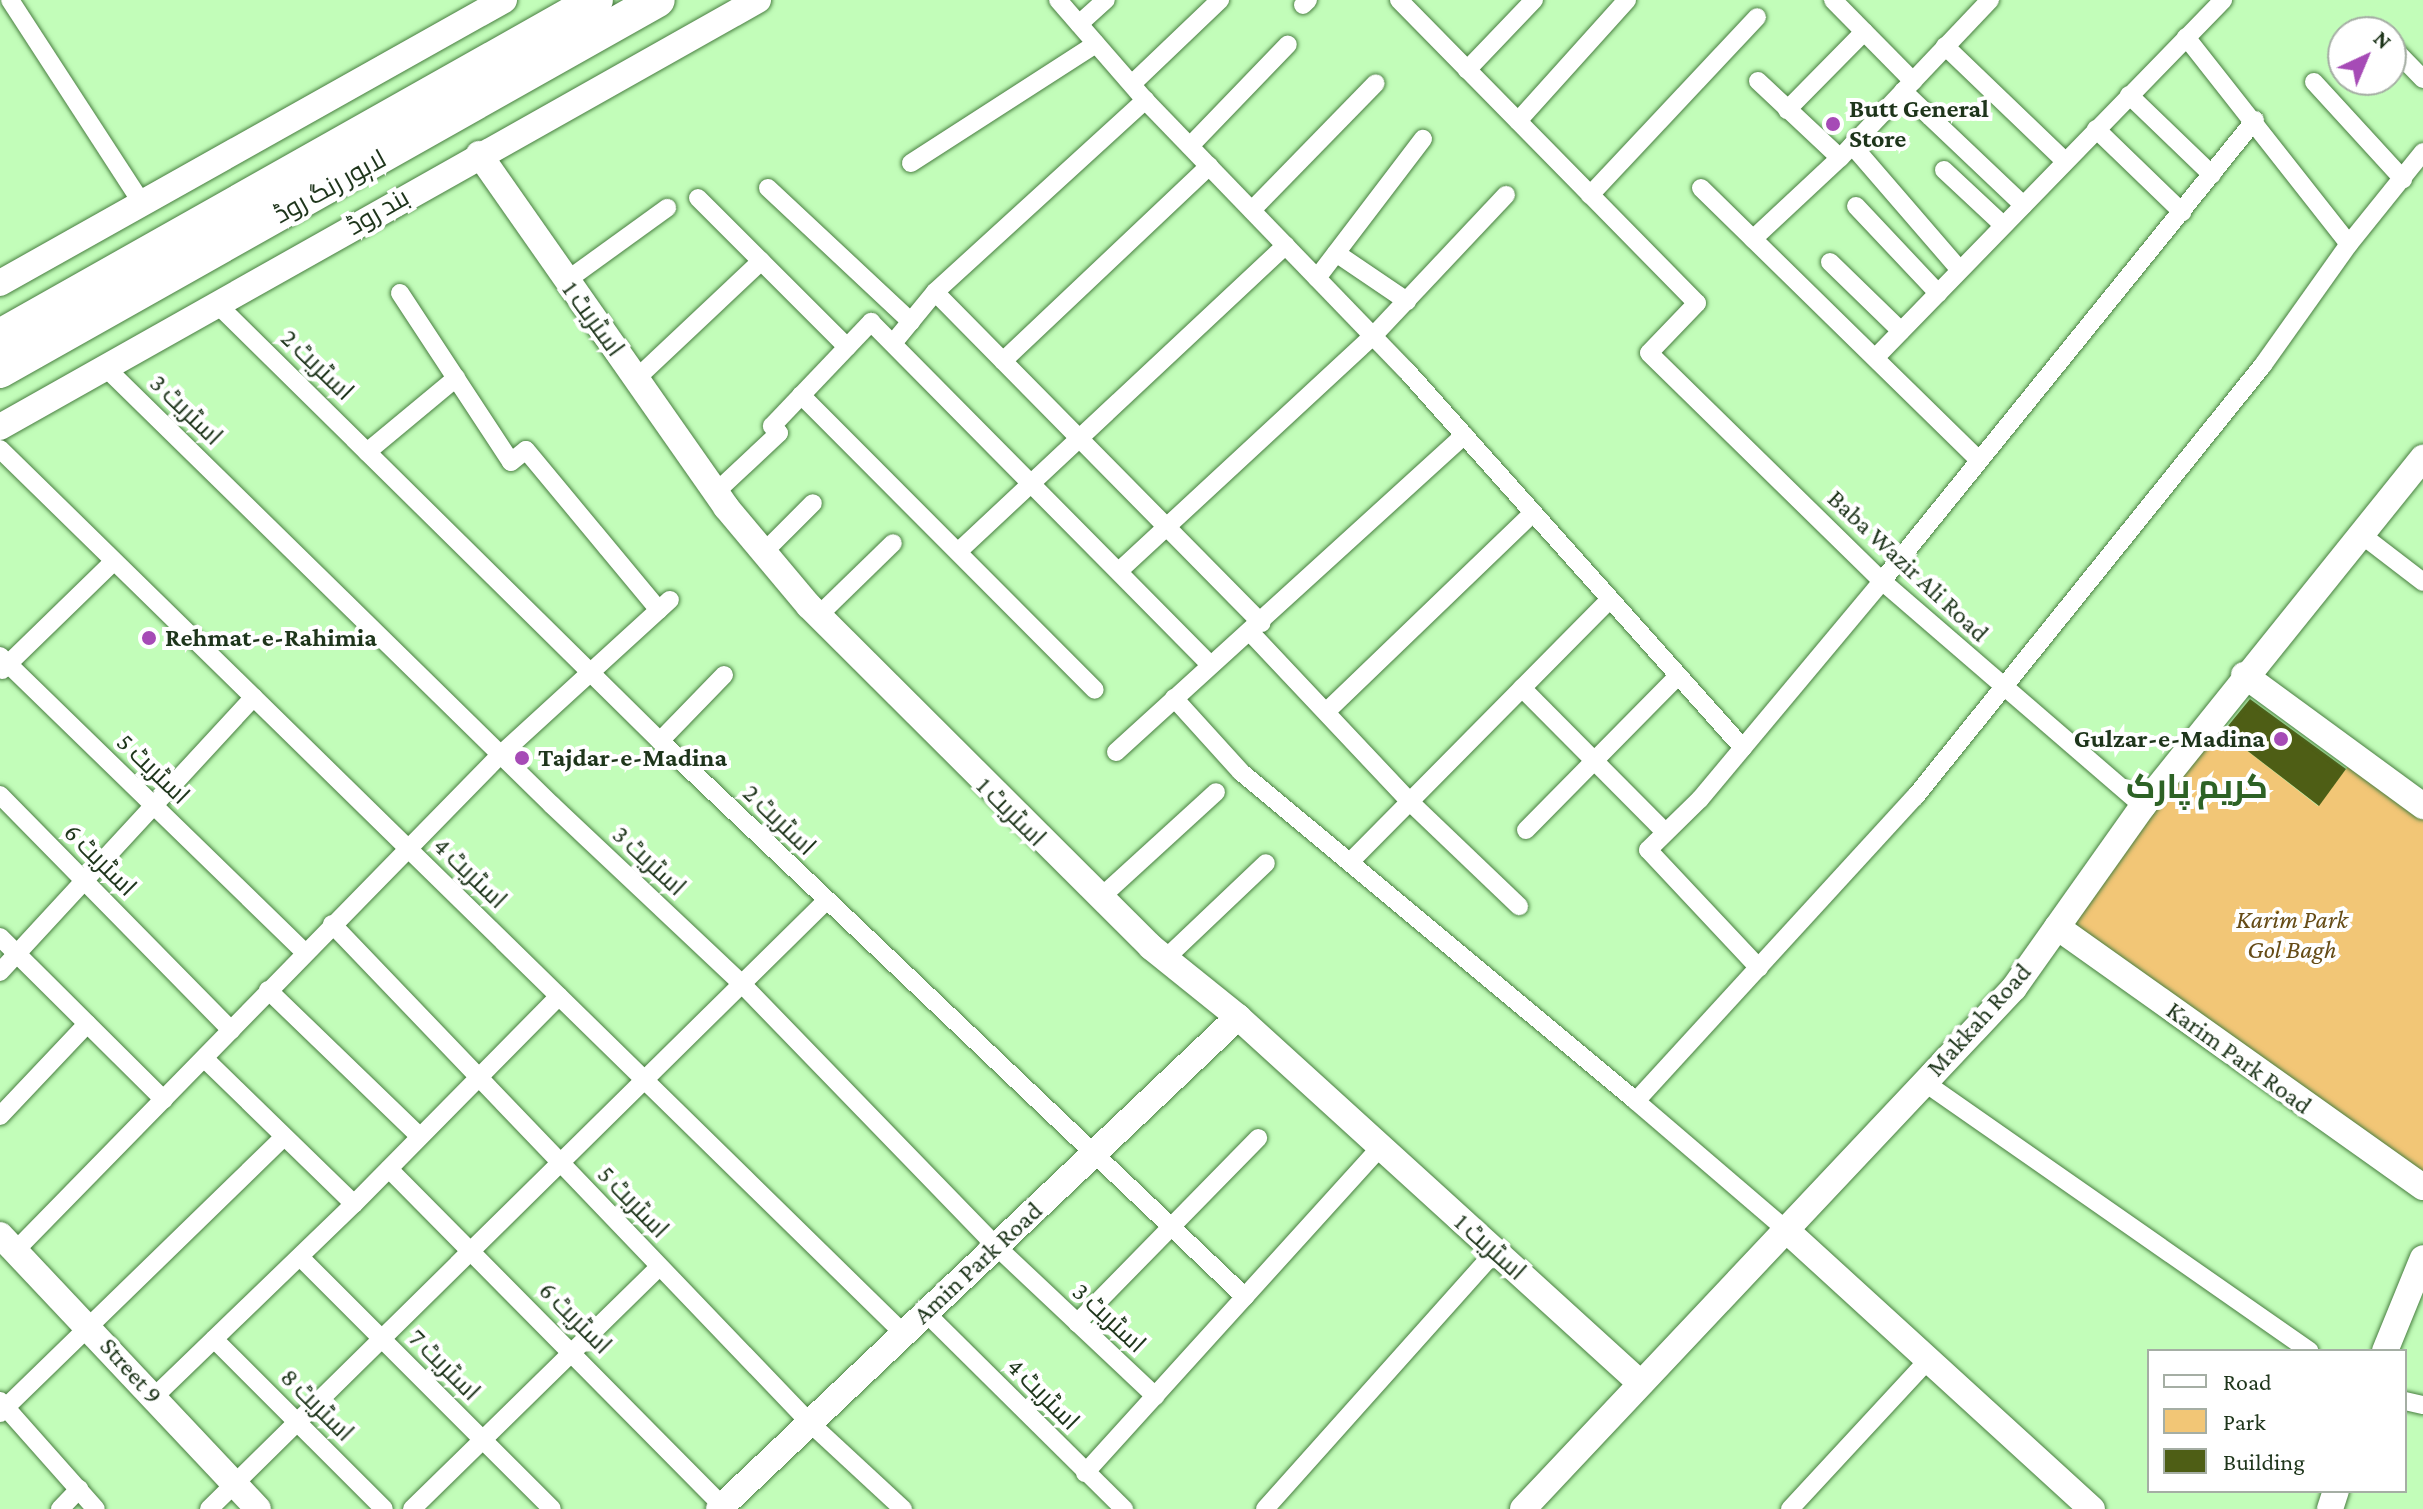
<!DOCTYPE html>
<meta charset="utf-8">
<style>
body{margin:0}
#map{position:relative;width:2423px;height:1509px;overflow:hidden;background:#c2fdb9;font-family:"Crimson Pro",Cairo,serif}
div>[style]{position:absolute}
.green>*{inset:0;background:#f2c676}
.building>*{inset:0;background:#4e5e15}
.roads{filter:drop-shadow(0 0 2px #497e41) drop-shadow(0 0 2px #497e41)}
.street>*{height:18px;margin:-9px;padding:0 9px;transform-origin:9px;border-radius:9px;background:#fff}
.secondary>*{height:26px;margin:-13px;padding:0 13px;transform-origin:13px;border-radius:13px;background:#fff}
.highway>*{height:34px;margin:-17px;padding:0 17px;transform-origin:17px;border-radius:17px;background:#fff}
.dots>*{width:22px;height:22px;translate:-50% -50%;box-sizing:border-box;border:4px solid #fff;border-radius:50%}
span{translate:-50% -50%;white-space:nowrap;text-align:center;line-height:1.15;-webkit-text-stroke:8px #fff;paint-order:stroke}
.poi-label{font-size:26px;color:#1e351b;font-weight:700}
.left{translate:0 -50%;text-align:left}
.right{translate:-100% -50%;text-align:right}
.street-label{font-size:26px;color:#1e351b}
.park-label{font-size:26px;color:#654b16;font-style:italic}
.district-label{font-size:34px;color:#2d6225;font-weight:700}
.legend{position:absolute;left:2147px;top:1349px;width:260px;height:144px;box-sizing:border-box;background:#fff;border:2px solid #a5aea4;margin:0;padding:10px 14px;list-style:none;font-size:24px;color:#1e351b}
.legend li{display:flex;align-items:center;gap:16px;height:40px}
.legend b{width:40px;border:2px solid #a5aea4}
.north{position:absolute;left:2327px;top:16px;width:80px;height:80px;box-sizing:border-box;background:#fff;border:2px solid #a5aea4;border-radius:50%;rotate:44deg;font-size:22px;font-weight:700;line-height:32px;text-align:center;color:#1e351b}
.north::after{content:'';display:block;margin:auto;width:28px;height:36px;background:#a64bb6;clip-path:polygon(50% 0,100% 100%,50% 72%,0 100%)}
</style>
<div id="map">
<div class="green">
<div style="clip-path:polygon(2209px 721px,2318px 806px,2355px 757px,2423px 806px,2423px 1187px,2057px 927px)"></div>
</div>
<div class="building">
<div style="clip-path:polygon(2250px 699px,2346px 769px,2319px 806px,2223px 732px)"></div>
</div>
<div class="roads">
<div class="street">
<div style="left:10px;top:0;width:242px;rotate:57deg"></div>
<div style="left:1058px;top:0;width:133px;rotate:49deg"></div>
<div style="left:1145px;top:100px;width:376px;rotate:46deg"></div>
<div style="left:1406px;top:370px;width:506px;rotate:48.28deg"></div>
<div style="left:1399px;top:0;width:425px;rotate:45.5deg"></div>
<div style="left:1697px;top:303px;width:69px;rotate:133.8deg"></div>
<div style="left:1649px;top:353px;width:326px;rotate:44.4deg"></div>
<div style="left:1882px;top:581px;width:345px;rotate:40.8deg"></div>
<div style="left:1833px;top:0;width:114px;rotate:45.4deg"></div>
<div style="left:1303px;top:5px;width:7px;rotate:-45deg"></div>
<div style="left:1079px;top:24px;width:36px;rotate:-42deg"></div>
<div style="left:2186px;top:37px;width:263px;rotate:51.8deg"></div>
<div style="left:1945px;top:46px;width:166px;rotate:43.8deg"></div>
<div style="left:2391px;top:46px;width:46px;rotate:45.9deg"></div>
<div style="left:1467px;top:70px;width:97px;rotate:-46.3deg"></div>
<div style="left:1758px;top:81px;width:112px;rotate:43.2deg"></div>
<div style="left:2314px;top:82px;width:132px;rotate:47.5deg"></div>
<div style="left:1132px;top:84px;width:122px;rotate:-43.7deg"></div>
<div style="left:1903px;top:91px;width:166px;rotate:43.5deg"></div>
<div style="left:2129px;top:95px;width:115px;rotate:43.9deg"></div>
<div style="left:1787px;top:110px;width:110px;rotate:-45.4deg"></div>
<div style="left:1518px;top:121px;width:163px;rotate:-48deg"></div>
<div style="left:2096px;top:129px;width:120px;rotate:44deg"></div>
<div style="left:1852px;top:145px;width:165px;rotate:49.2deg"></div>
<div style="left:1190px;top:146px;width:141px;rotate:-46.1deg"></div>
<div style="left:911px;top:163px;width:220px;rotate:-32.8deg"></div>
<div style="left:1944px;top:170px;width:81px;rotate:43deg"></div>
<div style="left:768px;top:188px;width:196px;rotate:43.1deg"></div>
<div style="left:1701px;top:188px;width:389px;rotate:44.4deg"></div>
<div style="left:1590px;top:195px;width:244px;rotate:-46.8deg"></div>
<div style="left:698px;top:198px;width:211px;rotate:45deg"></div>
<div style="left:1856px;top:206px;width:120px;rotate:46.7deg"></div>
<div style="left:1252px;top:210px;width:177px;rotate:-45.7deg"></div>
<div style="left:1753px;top:239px;width:119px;rotate:-43deg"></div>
<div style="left:1840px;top:158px;width:218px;rotate:-46.5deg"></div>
<div style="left:1336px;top:253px;width:86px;rotate:34.1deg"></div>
<div style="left:1830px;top:262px;width:99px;rotate:44.2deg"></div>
<div style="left:1317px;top:278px;width:175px;rotate:-52.7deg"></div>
<div style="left:566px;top:281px;width:125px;rotate:-35.9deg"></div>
<div style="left:935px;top:292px;width:465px;rotate:45.4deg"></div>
<div style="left:400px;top:293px;width:202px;rotate:56.7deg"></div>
<div style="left:511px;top:462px;width:19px;rotate:-39deg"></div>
<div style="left:526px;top:450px;width:208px;rotate:50.3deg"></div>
<div style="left:217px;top:304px;width:622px;rotate:44.61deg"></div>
<div style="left:660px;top:741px;width:807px;rotate:43.54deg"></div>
<div style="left:894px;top:342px;width:65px;rotate:-50.6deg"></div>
<div style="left:935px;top:292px;width:285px;rotate:-42.4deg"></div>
<div style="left:1876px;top:357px;width:498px;rotate:-45.8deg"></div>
<div style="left:1003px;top:361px;width:284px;rotate:-43.4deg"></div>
<div style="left:105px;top:367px;width:626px;rotate:44.42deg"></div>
<div style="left:552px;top:805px;width:261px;rotate:43.3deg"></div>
<div style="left:742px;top:984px;width:365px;rotate:45.9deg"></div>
<div style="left:996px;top:1246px;width:219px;rotate:43.3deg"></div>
<div style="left:636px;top:379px;width:172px;rotate:-43.3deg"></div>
<div style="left:801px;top:395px;width:416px;rotate:45.1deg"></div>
<div style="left:0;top:449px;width:1265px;rotate:44.39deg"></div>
<div style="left:367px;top:452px;width:116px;rotate:-39.7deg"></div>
<div style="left:716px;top:492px;width:86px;rotate:-43.1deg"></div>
<div style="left:779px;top:433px;width:10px;rotate:-135deg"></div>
<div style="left:772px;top:426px;width:144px;rotate:-46.4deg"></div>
<div style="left:871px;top:322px;width:482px;rotate:45.3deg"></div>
<div style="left:2362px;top:535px;width:77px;rotate:37.6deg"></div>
<div style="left:960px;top:550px;width:446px;rotate:-43.1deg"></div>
<div style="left:764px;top:552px;width:69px;rotate:-45deg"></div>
<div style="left:1119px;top:571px;width:346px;rotate:-42.8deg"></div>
<div style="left:1373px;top:336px;width:194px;rotate:-46.7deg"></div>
<div style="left:819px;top:615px;width:103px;rotate:-44.2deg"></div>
<div style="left:1250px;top:632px;width:233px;rotate:46.7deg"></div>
<div style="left:1410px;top:802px;width:151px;rotate:43.7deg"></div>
<div style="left:0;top:656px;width:424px;rotate:44.2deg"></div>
<div style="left:2px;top:670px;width:156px;rotate:-44.2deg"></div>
<div style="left:1522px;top:688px;width:203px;rotate:45.2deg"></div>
<div style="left:1174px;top:698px;width:100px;rotate:47.8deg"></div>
<div style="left:1241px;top:772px;width:514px;rotate:39.79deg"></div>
<div style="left:1327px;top:711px;width:286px;rotate:-43.9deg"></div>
<div style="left:660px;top:741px;width:92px;rotate:-45.9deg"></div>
<div style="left:1116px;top:752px;width:471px;rotate:-42.3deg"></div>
<div style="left:0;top:795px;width:330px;rotate:45.5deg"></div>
<div style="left:1526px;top:830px;width:216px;rotate:-45.4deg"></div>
<div style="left:1351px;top:861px;width:368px;rotate:-45.3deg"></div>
<div style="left:1100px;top:898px;width:157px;rotate:-42.4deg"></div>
<div style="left:332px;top:924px;width:691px;rotate:46.23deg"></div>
<div style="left:810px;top:1423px;width:127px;rotate:42.8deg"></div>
<div style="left:0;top:937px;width:231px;rotate:44.8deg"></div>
<div style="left:1165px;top:959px;width:139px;rotate:-43.5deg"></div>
<div style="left:1759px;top:968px;width:162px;rotate:-133.2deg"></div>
<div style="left:1648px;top:850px;width:73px;rotate:-44.4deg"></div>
<div style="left:1700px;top:799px;width:284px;rotate:-50.1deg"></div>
<div style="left:1882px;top:581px;width:593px;rotate:-51.02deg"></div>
<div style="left:0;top:972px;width:374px;rotate:-47.3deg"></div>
<div style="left:268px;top:990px;width:211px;rotate:44deg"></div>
<div style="left:1924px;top:1082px;width:470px;rotate:34.9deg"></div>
<div style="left:0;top:1116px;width:127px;rotate:-46.6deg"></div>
<div style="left:389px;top:1169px;width:474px;rotate:45.3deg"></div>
<div style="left:354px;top:1204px;width:292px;rotate:-45.4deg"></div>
<div style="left:1784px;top:1228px;width:195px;rotate:-139.4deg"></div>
<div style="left:1636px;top:1101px;width:413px;rotate:-47.5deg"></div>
<div style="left:1915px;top:797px;width:555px;rotate:-51.15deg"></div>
<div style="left:2263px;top:365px;width:148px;rotate:-54.6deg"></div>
<div style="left:2349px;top:244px;width:118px;rotate:-51.2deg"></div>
<div style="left:15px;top:1251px;width:694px;rotate:-45.64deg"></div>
<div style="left:500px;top:755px;width:230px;rotate:-42.4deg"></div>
<div style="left:300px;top:1257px;width:356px;rotate:45deg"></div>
<div style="left:926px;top:1313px;width:279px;rotate:44.7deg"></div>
<div style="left:1077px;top:1323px;width:259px;rotate:-45.6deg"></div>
<div style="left:214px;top:1339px;width:240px;rotate:45deg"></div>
<div style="left:154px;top:1397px;width:278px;rotate:-44deg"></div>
<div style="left:354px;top:1204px;width:209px;rotate:-135.8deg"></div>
<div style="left:0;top:1401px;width:144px;rotate:48.4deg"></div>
<div style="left:2405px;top:1401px;width:18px;rotate:13deg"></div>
<div style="left:0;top:1413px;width:396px;rotate:-44.2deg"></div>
<div style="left:1085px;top:1473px;width:440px;rotate:-47.8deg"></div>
<div style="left:60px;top:1509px;width:28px;rotate:-46deg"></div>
<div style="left:209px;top:1509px;width:866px;rotate:-44.58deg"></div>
<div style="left:412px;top:1509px;width:346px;rotate:-44.4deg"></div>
<div style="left:1265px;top:1509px;width:346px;rotate:-48.2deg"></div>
<div style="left:1790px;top:1509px;width:203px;rotate:-47.2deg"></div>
</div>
<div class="secondary">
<div style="left:479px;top:154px;width:431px;rotate:55deg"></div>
<div style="left:726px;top:507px;width:129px;rotate:50deg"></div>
<div style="left:809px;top:606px;width:483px;rotate:44.9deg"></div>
<div style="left:1151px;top:947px;width:112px;rotate:38.8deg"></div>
<div style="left:1238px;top:1017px;width:541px;rotate:42.3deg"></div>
<div style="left:0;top:283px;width:578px;rotate:-29.31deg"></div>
<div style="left:0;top:427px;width:870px;rotate:-29.39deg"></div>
<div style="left:2244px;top:675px;width:222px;rotate:36.2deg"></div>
<div style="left:2057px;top:927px;width:449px;rotate:35.4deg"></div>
<div style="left:1784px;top:1228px;width:417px;rotate:42.4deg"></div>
<div style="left:0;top:1235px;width:376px;rotate:46.7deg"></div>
<div style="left:2385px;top:1351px;width:100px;rotate:-67.8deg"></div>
<div style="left:719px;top:1509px;width:715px;rotate:-43.47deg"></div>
<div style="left:1523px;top:1509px;width:716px;rotate:-46.7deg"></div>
<div style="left:2014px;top:988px;width:223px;rotate:-54.7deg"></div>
<div style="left:2143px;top:806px;width:447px;rotate:-51.2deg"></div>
<div style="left:2330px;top:1509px;width:19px;rotate:-72deg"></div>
</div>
<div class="highway">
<div style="left:0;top:336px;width:684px;rotate:-29.41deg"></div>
<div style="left:0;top:371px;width:755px;rotate:-29.42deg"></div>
</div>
</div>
<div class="dots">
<div style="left:1833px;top:124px;background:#a64bb6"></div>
<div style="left:149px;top:638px;background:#a64bb6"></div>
<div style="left:2281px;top:739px;background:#a64bb6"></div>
<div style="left:522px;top:758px;background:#a64bb6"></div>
</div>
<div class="poi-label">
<span class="left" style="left:1849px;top:124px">Butt General<br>Store</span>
<span class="left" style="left:165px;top:638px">Rehmat-e-Rahimia</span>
<span class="right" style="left:2265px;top:739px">Gulzar-e-Madina</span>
<span class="left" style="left:538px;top:758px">Tajdar-e-Madina</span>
</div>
<div class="street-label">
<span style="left:330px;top:187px;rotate:-29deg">لاہور رنگ روڈ</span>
<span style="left:378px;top:212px;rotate:-30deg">بند روڈ</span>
<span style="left:593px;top:319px;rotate:54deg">اسٹریٹ 1</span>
<span style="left:317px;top:365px;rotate:44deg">اسٹریٹ 2</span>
<span style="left:186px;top:410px;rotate:44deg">اسٹریٹ 3</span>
<span style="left:1908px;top:566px;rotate:43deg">Baba Wazir Ali Road</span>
<span style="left:153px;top:769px;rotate:44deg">اسٹریٹ 5</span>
<span style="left:1011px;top:812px;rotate:45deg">اسٹریٹ 1</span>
<span style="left:779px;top:820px;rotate:44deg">اسٹریٹ 2</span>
<span style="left:100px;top:860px;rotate:45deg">اسٹریٹ 6</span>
<span style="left:649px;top:861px;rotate:43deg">اسٹریٹ 3</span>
<span style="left:470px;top:873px;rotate:44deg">اسٹریٹ 4</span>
<span style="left:1979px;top:1020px;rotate:-48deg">Makkah Road</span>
<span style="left:2239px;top:1058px;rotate:36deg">Karim Park Road</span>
<span style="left:633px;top:1202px;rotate:46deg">اسٹریٹ 5</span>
<span style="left:1490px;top:1247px;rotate:42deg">اسٹریٹ 1</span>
<span style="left:978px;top:1263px;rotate:-43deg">Amin Park Road</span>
<span style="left:575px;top:1318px;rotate:45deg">اسٹریٹ 6</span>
<span style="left:1109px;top:1318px;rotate:43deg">اسٹریٹ 3</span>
<span style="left:444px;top:1365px;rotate:45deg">اسٹریٹ 7</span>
<span style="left:131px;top:1371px;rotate:48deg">Street 9</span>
<span style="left:1043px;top:1394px;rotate:45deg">اسٹریٹ 4</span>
<span style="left:317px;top:1405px;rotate:45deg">اسٹریٹ 8</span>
</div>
<div class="park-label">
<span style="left:2292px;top:935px">Karim Park<br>Gol Bagh</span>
</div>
<div class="district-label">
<span style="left:2197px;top:787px">کریم پارک</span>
</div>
<ul class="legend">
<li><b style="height:10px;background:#fff"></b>Road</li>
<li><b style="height:22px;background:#f2c676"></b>Park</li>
<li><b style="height:22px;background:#4e5e15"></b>Building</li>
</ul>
<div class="north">N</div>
</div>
